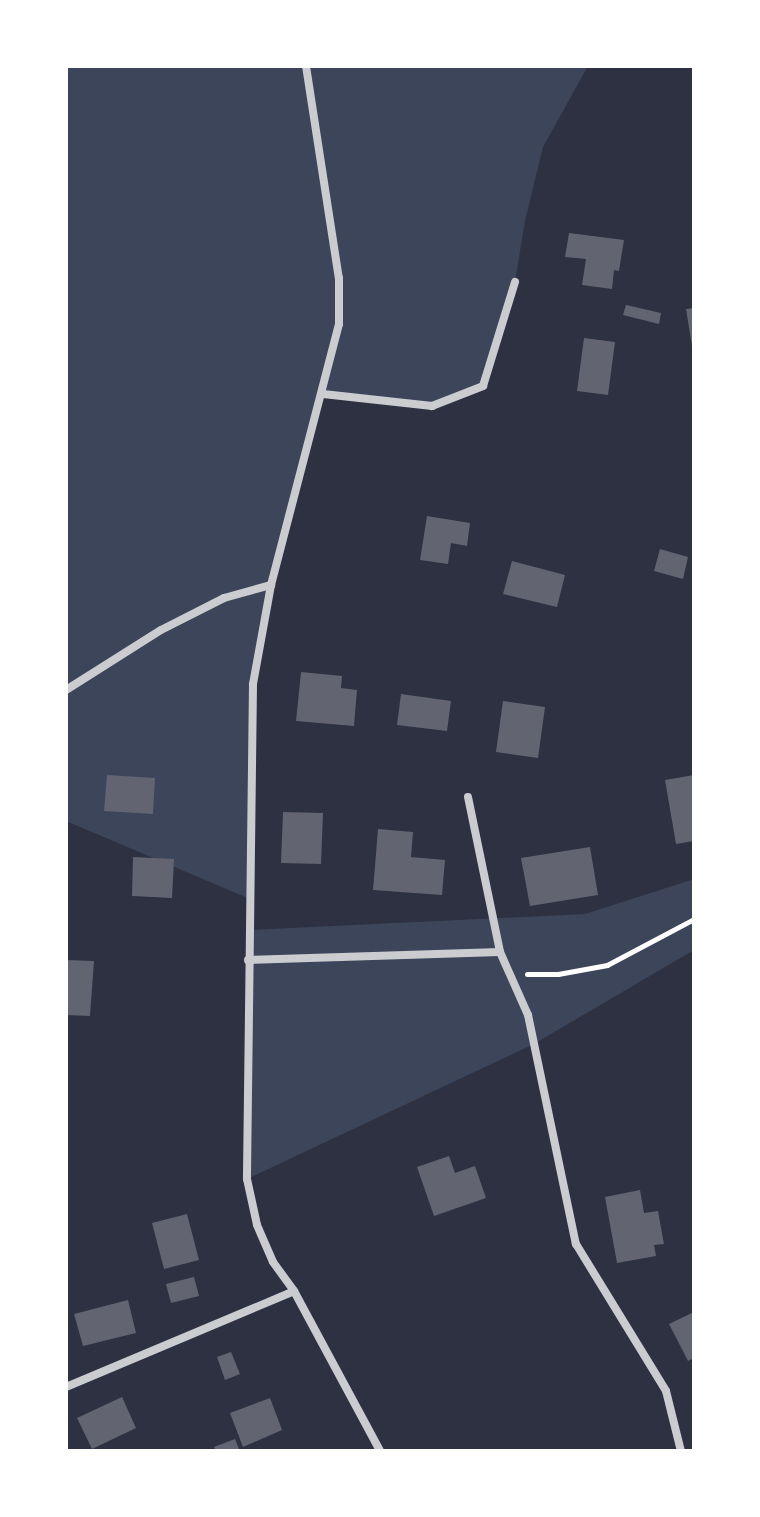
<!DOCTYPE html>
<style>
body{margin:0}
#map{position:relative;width:760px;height:1517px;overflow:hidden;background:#2d3142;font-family:Arial,sans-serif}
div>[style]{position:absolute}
.green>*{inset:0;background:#3c4559}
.building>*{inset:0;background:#626471}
.path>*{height:5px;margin:-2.5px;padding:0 2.5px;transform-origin:2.5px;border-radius:2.5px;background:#fff}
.minor>*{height:8px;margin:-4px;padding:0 4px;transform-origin:4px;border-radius:4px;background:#caccd0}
span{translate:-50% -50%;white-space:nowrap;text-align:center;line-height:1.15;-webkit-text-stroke:6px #fff;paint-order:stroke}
.frame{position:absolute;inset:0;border:68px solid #fff;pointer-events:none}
</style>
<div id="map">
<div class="green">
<div style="clip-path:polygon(66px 66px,588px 66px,543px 147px,525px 221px,515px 282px,483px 386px,432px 406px,324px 394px,271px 585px,253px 684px,250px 899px,66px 821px)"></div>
<div style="clip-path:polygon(694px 879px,694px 950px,534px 1044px,247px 1179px,249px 930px,585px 914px)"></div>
</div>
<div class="building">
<div style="clip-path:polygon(569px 233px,624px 240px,619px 271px,614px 270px,612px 289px,582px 285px,586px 259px,565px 257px)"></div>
<div style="clip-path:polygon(626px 305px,661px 313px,659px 324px,623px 315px)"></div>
<div style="clip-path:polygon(694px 308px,694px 346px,692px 346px,686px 309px)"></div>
<div style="clip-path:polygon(584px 338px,615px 342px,608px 395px,577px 391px)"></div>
<div style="clip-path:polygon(427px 516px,470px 523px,467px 546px,451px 543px,448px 564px,420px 560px)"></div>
<div style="clip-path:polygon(660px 549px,688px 557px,683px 579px,654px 571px)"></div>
<div style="clip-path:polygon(512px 561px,565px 575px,557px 607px,503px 594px)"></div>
<div style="clip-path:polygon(301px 672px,342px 676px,341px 688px,357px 690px,354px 726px,296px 721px)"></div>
<div style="clip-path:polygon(401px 694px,451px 701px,447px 731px,397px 725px)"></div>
<div style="clip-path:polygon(503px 701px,545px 707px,538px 758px,496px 752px)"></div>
<div style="clip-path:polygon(107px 775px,155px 778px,153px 814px,104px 811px)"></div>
<div style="clip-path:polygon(694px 775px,694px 841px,676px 844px,665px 780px)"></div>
<div style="clip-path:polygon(283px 812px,323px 813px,321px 864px,281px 863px)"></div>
<div style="clip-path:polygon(378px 829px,413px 832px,411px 857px,445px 860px,442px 895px,373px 890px)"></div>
<div style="clip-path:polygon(590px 847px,598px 895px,530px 906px,521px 858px)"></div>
<div style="clip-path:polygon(133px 857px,174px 859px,172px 898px,132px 896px)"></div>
<div style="clip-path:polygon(66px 960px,94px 961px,90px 1016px,66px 1015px)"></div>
<div style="clip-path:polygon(449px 1156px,455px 1173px,475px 1166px,486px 1198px,434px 1216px,417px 1167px)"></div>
<div style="clip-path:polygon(640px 1190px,644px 1213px,658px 1211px,664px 1244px,654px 1245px,656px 1256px,617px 1263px,605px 1197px)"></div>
<div style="clip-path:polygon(187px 1214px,199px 1260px,164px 1269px,152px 1223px)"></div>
<div style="clip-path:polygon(194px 1277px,199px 1296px,171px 1303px,166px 1284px)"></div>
<div style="clip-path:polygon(128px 1300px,136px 1333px,83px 1346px,74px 1314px)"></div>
<div style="clip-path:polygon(694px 1312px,694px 1358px,688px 1361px,669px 1324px)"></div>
<div style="clip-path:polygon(231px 1352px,240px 1374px,225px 1380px,217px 1357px)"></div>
<div style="clip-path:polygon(122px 1397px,136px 1428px,92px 1449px,77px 1418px)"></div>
<div style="clip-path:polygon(270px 1398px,282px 1430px,243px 1447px,230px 1413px)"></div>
<div style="clip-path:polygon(235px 1439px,240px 1451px,216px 1451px,214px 1447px)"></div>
</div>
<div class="path">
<div style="left:527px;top:974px;width:31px"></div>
<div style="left:558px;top:974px;width:50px;rotate:-10.4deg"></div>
<div style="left:607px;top:965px;width:98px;rotate:-27.9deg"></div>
</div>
<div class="minor">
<div style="left:306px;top:66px;width:215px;rotate:81.2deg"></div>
<div style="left:339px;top:278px;width:46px;rotate:90deg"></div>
<div style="left:339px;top:324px;width:270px;rotate:104.6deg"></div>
<div style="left:271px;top:585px;width:101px;rotate:100.3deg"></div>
<div style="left:253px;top:684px;width:495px;rotate:90.7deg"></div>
<div style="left:247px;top:1179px;width:47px;rotate:77.7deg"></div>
<div style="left:257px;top:1225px;width:40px;rotate:66.6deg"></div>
<div style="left:273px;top:1262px;width:36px;rotate:54deg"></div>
<div style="left:294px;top:1291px;width:182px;rotate:61.7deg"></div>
<div style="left:323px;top:394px;width:110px;rotate:6.3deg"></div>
<div style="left:432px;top:406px;width:55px;rotate:-21.4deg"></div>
<div style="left:483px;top:386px;width:109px;rotate:-72.9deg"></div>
<div style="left:66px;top:690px;width:112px;rotate:-32.3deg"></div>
<div style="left:161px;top:630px;width:71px;rotate:-26.9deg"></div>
<div style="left:224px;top:598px;width:49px;rotate:-15.5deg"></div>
<div style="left:468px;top:797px;width:158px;rotate:78.3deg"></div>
<div style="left:500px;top:952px;width:69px;rotate:66deg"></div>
<div style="left:528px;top:1015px;width:234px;rotate:78.2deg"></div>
<div style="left:576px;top:1244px;width:172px;rotate:58.5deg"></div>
<div style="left:666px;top:1391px;width:62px;rotate:76deg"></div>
<div style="left:248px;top:960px;width:252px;rotate:-1.8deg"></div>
<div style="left:66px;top:1387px;width:247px;rotate:-22.8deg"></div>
</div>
<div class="frame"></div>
</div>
